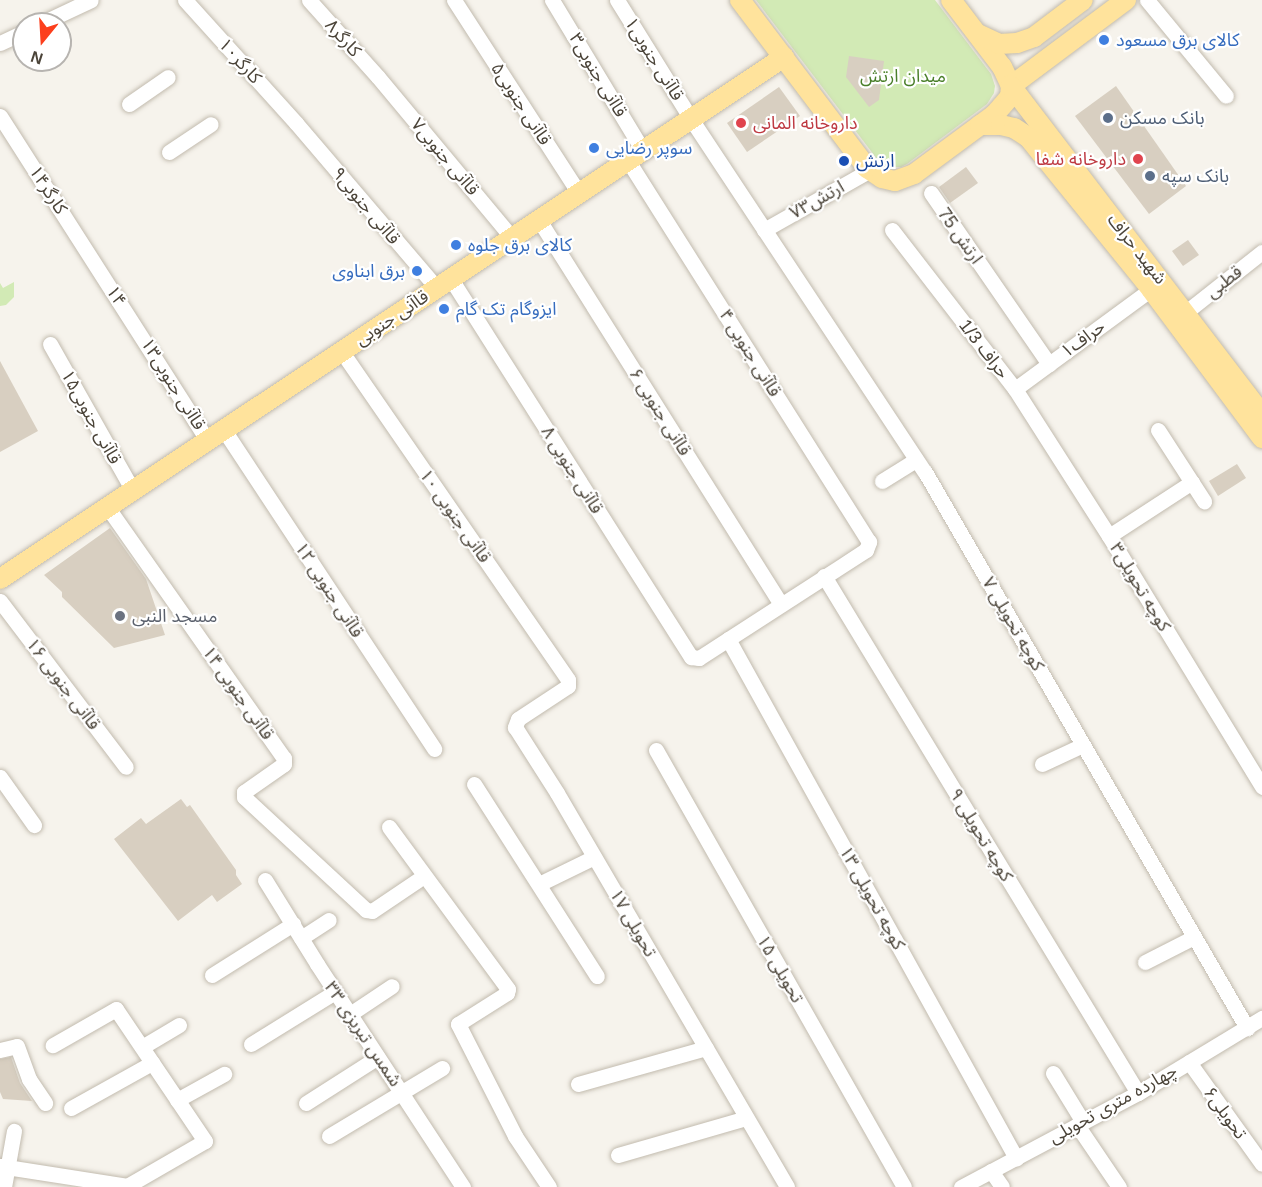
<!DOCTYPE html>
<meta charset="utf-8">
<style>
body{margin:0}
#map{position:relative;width:1262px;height:1187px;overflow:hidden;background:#f6f3ec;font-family:Helvetica,"Noto Sans Arabic",sans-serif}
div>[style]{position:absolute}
.green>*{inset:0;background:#d2eab5}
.building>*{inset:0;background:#d8cfc1}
.roads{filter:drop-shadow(0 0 2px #c2bbae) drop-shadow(0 0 2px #c2bbae)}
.minor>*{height:15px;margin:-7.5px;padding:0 7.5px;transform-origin:7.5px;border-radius:7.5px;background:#fff}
.major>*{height:20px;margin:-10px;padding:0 10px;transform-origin:10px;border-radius:10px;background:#ffe39c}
.dots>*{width:16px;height:16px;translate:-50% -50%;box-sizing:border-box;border:3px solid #fff;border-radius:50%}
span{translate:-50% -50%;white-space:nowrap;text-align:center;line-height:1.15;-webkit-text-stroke:4.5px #fff;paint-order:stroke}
.street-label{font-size:18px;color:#4b4439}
.shop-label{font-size:18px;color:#366cbe}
.left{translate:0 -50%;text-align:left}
.right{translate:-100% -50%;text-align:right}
.park-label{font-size:18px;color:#4a7f2a}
.service-label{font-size:18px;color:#4e5e75}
.health-label{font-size:18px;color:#be3a42}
.transit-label{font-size:18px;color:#164399}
.worship-label{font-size:18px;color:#5b616d}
.north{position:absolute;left:12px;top:12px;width:60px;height:60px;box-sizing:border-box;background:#fff;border:2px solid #b7b4b0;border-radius:50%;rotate:198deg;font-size:16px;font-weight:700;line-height:24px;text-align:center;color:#4b4439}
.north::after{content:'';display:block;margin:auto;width:21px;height:27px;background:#fc3f1d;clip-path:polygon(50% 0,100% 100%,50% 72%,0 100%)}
</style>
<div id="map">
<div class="green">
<div style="clip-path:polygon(756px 0,935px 0,991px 74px,995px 86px,994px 93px,987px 104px,907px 164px,901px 167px,888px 167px,877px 159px)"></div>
<div style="clip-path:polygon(14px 282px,14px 297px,6px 305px,0 306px,0 283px,3px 288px)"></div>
</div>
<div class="building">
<div style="clip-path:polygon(849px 56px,884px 61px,879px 100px,869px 107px,846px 77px)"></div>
<div style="clip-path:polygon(1116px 86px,1186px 186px,1149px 214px,1075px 116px)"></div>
<div style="clip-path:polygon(779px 87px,800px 116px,747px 152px,727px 123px)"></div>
<div style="clip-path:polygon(966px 167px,978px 183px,950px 203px,939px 187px)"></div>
<div style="clip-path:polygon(1188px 240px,1199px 255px,1183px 266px,1172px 251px)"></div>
<div style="clip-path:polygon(0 361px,38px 431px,0 452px)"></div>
<div style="clip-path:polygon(1237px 464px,1246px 478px,1218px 496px,1209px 481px)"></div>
<div style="clip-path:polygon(110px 528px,146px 579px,165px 635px,114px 648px,62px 597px,62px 592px,44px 575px)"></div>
<div style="clip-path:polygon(181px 799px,187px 807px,190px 805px,236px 870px,236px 875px,242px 884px,217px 902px,212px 895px,178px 921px,114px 839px,141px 818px,146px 824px)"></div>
<div style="clip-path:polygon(11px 1057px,20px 1083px,32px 1101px,3px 1099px,0 1092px,0 1059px)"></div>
</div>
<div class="roads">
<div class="minor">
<div style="left:185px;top:0;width:166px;rotate:47.9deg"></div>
<div style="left:296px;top:123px;width:217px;rotate:49.5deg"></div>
<div style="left:309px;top:0;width:103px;rotate:48.1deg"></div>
<div style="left:378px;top:77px;width:209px;rotate:50.2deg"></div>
<div style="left:454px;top:0;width:230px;rotate:57.1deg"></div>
<div style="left:552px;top:0;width:176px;rotate:58.9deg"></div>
<div style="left:617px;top:0;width:140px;rotate:58.1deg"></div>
<div style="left:691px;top:119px;width:424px;rotate:56.5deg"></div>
<div style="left:925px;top:472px;width:643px;rotate:59.92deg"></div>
<div style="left:1147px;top:0;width:124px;rotate:50.5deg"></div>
<div style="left:40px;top:24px;width:56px;rotate:-25.2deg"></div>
<div style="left:0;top:43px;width:26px;rotate:-25deg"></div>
<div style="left:129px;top:104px;width:47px;rotate:-34.7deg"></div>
<div style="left:0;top:116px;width:386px;rotate:57.4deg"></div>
<div style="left:169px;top:152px;width:50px;rotate:-33.7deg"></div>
<div style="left:931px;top:193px;width:208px;rotate:55.4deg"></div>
<div style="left:539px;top:220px;width:454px;rotate:57.8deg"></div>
<div style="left:764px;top:230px;width:122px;rotate:-29.5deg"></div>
<div style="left:892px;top:230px;width:201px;rotate:52.3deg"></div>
<div style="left:1015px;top:389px;width:174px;rotate:57.4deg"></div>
<div style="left:1109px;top:536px;width:294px;rotate:58.6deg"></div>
<div style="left:451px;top:279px;width:448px;rotate:57.6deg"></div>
<div style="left:691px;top:657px;width:8px;rotate:7deg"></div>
<div style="left:699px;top:658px;width:199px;rotate:-32.9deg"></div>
<div style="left:866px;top:550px;width:9px;rotate:-69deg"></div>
<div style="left:869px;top:542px;width:451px;rotate:-122.3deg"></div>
<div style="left:1186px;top:312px;width:97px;rotate:-38.3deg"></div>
<div style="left:50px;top:344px;width:169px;rotate:60.5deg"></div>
<div style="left:342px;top:352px;width:398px;rotate:55.4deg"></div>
<div style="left:568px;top:680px;width:6px;rotate:90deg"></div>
<div style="left:568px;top:686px;width:60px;rotate:146.6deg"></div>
<div style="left:518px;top:719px;width:9px;rotate:111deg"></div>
<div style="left:515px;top:727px;width:78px;rotate:57.5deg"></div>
<div style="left:557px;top:793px;width:456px;rotate:59.7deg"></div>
<div style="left:1015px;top:389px;width:169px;rotate:-36.3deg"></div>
<div style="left:224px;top:430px;width:382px;rotate:56.6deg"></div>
<div style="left:1158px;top:430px;width:85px;rotate:57.1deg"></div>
<div style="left:882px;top:481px;width:40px;rotate:-32deg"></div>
<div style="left:108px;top:508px;width:306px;rotate:54.9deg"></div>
<div style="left:284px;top:758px;width:6px;rotate:90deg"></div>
<div style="left:284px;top:764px;width:49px;rotate:145deg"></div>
<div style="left:244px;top:792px;width:5px;rotate:90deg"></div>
<div style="left:244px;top:797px;width:166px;rotate:42.8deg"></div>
<div style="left:366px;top:910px;width:6px;rotate:9deg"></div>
<div style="left:372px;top:911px;width:55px;rotate:-34deg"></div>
<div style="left:1109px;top:536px;width:99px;rotate:-33deg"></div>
<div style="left:824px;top:576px;width:605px;rotate:58.73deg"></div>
<div style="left:0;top:601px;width:208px;rotate:52.8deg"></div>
<div style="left:728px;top:639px;width:594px;rotate:60.97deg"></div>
<div style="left:656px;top:750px;width:502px;rotate:60.42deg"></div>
<div style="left:1042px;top:764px;width:45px;rotate:-24.9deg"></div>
<div style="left:0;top:777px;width:59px;rotate:54.7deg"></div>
<div style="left:474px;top:784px;width:228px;rotate:57.4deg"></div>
<div style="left:389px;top:827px;width:201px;rotate:53.7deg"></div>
<div style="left:508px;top:989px;width:4px;rotate:104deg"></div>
<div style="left:507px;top:993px;width:58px;rotate:147.7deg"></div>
<div style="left:458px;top:1024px;width:126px;rotate:63deg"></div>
<div style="left:515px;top:1136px;width:61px;rotate:56.3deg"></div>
<div style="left:265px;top:880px;width:99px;rotate:58.2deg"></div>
<div style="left:317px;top:964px;width:267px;rotate:56.8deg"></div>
<div style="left:539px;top:884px;width:61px;rotate:-26.1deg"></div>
<div style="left:301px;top:938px;width:33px;rotate:-33deg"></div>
<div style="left:1145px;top:962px;width:55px;rotate:-27deg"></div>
<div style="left:212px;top:975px;width:96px;rotate:-32.2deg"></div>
<div style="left:350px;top:1014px;width:50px;rotate:-33.7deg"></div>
<div style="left:251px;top:1044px;width:99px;rotate:-31.8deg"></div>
<div style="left:142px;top:1047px;width:43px;rotate:-30.7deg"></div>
<div style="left:0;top:1050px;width:17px;rotate:-13deg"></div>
<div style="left:17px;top:1046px;width:35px;rotate:70deg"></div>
<div style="left:29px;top:1079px;width:29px;rotate:56deg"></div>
<div style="left:1189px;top:1062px;width:125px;rotate:54.4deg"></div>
<div style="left:1053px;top:1073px;width:57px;rotate:58.5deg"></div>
<div style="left:578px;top:1084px;width:133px;rotate:-15.7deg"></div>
<div style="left:177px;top:1100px;width:54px;rotate:-29deg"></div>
<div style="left:306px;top:1103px;width:85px;rotate:-32.6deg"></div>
<div style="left:71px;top:1108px;width:93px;rotate:-29.1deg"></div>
<div style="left:1077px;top:1125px;width:75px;rotate:55.9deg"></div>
<div style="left:329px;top:1136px;width:132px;rotate:-31deg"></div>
<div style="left:618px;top:1155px;width:133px;rotate:-16.1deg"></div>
<div style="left:0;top:1166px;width:129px;rotate:8.9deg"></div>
<div style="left:127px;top:1186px;width:90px;rotate:-30deg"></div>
<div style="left:205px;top:1141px;width:159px;rotate:-124deg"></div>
<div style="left:116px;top:1009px;width:73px;rotate:150.3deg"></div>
<div style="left:991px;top:1171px;width:19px;rotate:55deg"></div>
<div style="left:4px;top:1187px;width:57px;rotate:-79.9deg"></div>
<div style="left:961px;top:1187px;width:200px;rotate:-28deg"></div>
<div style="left:1138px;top:1093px;width:145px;rotate:-31.2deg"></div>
</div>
<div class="major">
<div style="left:740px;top:0;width:211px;rotate:52.9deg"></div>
<div style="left:867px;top:168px;width:18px;rotate:34deg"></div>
<div style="left:882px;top:178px;width:13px;rotate:13deg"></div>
<div style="left:895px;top:181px;width:20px;rotate:-20deg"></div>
<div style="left:914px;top:174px;width:101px;rotate:-36.5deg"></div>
<div style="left:995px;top:114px;width:23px;rotate:-49deg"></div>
<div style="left:1010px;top:97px;width:11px;rotate:-85deg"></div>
<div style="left:1011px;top:86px;width:21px;rotate:-115deg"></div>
<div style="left:1002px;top:67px;width:84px;rotate:-127.3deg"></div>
<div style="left:1126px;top:0;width:144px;rotate:143.2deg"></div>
<div style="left:1011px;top:86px;width:413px;rotate:52.6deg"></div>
<div style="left:978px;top:34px;width:23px;rotate:25deg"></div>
<div style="left:999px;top:44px;width:18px;rotate:-3deg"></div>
<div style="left:1017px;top:43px;width:18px;rotate:-19deg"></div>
<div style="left:1034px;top:37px;width:61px;rotate:-37.1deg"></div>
<div style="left:980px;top:125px;width:21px"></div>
<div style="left:1001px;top:125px;width:13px;rotate:13deg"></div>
<div style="left:1014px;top:128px;width:17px;rotate:33deg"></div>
<div style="left:1028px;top:137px;width:196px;rotate:51deg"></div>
<div style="left:1151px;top:289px;width:186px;rotate:53.3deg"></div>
<div style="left:0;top:579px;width:942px;rotate:-33.66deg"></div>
</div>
</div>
<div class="dots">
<div style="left:1104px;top:40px;background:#3f7fe0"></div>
<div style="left:1108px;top:118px;background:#5c6f8a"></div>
<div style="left:741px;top:123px;background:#e0444e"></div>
<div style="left:594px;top:148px;background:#3f7fe0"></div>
<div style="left:1138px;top:159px;background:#e0444e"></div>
<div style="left:844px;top:161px;background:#1a4fb4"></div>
<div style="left:1150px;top:176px;background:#5c6f8a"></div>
<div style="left:456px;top:245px;background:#3f7fe0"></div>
<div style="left:417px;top:271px;background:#3f7fe0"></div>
<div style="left:444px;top:309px;background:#3f7fe0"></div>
<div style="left:120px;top:616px;background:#6b7280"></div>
</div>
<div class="street-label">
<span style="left:343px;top:38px;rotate:48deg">کارگر۸</span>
<span style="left:654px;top:59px;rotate:58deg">قاآنی جنوبی۱</span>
<span style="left:240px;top:61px;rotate:48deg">کارگر۱۰</span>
<span style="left:598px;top:75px;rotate:59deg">قاآنی جنوبی۳</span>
<span style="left:521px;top:104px;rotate:57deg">قاآنی جنوبی۵</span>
<span style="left:445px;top:157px;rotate:50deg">قاآنی جنوبی۷</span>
<span style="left:48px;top:190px;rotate:57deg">کارگر۱۴</span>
<span style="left:817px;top:200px;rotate:-29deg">ارتش۷۳</span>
<span style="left:366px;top:206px;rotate:50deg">قاآنی جنوبی۹</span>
<span style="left:960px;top:236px;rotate:55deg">75 ارتش</span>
<span style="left:1137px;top:249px;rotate:52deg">شهید حراف</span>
<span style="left:1224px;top:282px;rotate:-38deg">قطبی</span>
<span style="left:116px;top:296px;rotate:57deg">۱۴</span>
<span style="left:392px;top:318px;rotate:-34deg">قاآنی جنوبی</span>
<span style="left:1083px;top:339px;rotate:-36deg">حراف۱</span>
<span style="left:984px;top:349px;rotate:52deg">1/3 حراف</span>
<span style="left:750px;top:353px;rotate:58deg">قاآنی جنوبی ۴</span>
<span style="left:173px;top:384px;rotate:58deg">قاآنی جنوبی۱۳</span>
<span style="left:660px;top:412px;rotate:58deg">قاآنی جنوبی ۶</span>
<span style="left:91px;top:417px;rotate:61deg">قاآنی جنوبی۱۵</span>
<span style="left:572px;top:470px;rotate:58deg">قاآنی جنوبی ۸</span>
<span style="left:455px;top:516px;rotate:55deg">قاآنی جنوبی ۱۰</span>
<span style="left:1140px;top:587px;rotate:59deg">کوچه تحویلی۳</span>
<span style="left:329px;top:590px;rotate:57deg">قاآنی جنوبی ۱۲</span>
<span style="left:1013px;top:624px;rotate:60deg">کوچه تحویلی ۷</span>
<span style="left:63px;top:684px;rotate:53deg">قاآنی جنوبی ۱۶</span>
<span style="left:238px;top:693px;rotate:55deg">قاآنی جنوبی ۱۴</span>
<span style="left:981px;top:835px;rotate:59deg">کوچه تحویلی ۹</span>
<span style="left:872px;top:898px;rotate:61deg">کوچه تحویلی ۱۳</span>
<span style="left:633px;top:923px;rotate:60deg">تحویلی ۱۷</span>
<span style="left:780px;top:969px;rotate:60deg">تحویلی ۱۵</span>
<span style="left:363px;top:1034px;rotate:56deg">شمس تبریزی ۳۳</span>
<span style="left:1113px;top:1104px;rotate:-29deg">چهارده متری تحویلی</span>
<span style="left:1225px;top:1113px;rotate:54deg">تحویلی۶</span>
</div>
<div class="shop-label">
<span class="left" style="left:1116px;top:40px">کالای برق مسعود</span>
<span class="left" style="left:606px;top:148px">سوپر رضایی</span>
<span class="left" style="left:468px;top:245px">کالای برق جلوه</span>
<span class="right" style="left:405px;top:271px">برق ابناوی</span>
<span class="left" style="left:456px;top:309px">ایزوگام تک گام</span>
</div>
<div class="park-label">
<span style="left:903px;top:76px">میدان ارتش</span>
</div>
<div class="service-label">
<span class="left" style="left:1120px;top:118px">بانک مسکن</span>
<span class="left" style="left:1162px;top:176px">بانک سپه</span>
</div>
<div class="health-label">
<span class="left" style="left:753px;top:123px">داروخانه المانی</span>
<span class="right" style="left:1126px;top:159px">داروخانه شفا</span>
</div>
<div class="transit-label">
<span class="left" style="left:856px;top:161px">ارتش</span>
</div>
<div class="worship-label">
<span class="left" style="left:132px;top:616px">مسجد النبی</span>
</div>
<div class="north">N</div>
</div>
